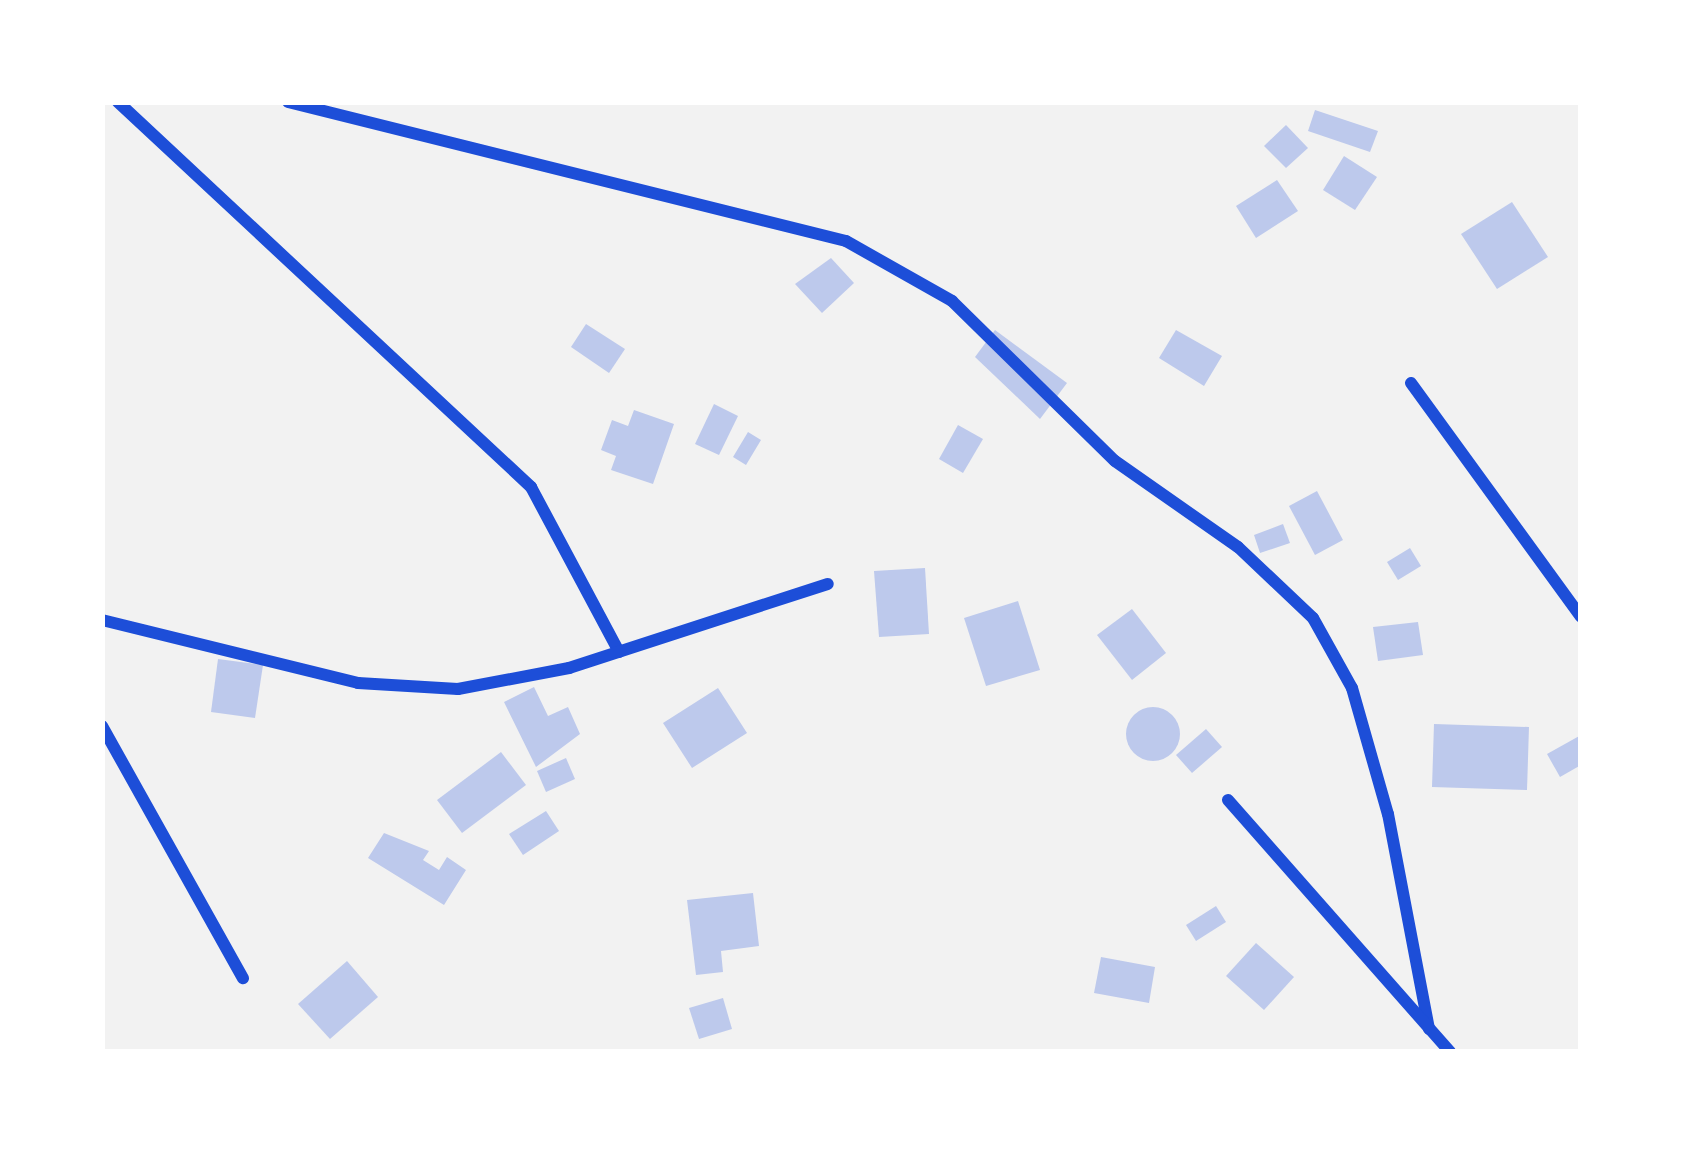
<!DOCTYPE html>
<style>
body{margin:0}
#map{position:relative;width:1683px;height:1154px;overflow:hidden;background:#f2f2f2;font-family:Jost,sans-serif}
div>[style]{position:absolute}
.building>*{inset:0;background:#bdc9ec}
.round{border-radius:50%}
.minor>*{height:12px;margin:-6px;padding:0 6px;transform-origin:6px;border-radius:6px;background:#1d4ed8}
span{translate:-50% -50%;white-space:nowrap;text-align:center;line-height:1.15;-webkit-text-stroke:12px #fff;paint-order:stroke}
.frame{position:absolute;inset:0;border:105px solid #fff;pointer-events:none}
</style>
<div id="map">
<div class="building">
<div style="clip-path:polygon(1315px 110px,1378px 131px,1370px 152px,1308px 131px)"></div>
<div style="clip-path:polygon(1286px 125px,1308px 148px,1286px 168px,1264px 146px)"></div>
<div style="clip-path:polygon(1344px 156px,1377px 177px,1355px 210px,1323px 190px)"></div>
<div style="clip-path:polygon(1277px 180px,1298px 211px,1256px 238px,1236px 206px)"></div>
<div style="clip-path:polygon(1512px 202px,1548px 257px,1497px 289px,1461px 234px)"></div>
<div style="clip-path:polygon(831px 258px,854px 283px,822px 313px,795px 284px)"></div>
<div style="clip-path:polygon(586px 324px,625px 349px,609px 373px,571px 347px)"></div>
<div style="clip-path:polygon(995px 330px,1067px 383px,1040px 419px,975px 357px)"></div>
<div style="clip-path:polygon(1176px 330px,1222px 356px,1204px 386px,1159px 358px)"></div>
<div style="clip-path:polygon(714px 404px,738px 416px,719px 455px,695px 444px)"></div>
<div style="clip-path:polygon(634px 410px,674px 424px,653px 484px,611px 470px,616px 456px,601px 450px,612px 420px,628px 426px)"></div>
<div style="clip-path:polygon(958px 425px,983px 439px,963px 473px,939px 459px)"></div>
<div style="clip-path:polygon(748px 432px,761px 440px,746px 465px,733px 457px)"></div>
<div style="clip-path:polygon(1317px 491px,1343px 540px,1315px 555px,1289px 506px)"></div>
<div style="clip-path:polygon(1283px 524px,1290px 543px,1260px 553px,1254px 535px)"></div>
<div style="clip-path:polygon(1410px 548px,1421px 566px,1398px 580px,1387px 562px)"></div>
<div style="clip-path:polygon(925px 568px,929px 634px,879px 637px,874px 571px)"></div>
<div style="clip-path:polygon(1018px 601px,1040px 670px,986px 686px,964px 618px)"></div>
<div style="clip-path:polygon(1132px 609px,1166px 653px,1132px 680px,1097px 635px)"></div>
<div style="clip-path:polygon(1418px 622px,1423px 655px,1378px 661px,1373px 627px)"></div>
<div style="clip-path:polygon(218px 659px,263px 665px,255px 718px,211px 712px)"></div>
<div style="clip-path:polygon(534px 687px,548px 716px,568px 707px,580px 734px,536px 767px,504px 702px)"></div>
<div style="clip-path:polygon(718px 688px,747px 733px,692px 768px,663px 723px)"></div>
<div class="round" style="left:1126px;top:707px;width:54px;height:54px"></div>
<div style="clip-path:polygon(1434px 724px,1529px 727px,1527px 790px,1432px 787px)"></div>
<div style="clip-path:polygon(1206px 729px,1222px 747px,1192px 773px,1176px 755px)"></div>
<div style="clip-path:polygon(1581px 735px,1581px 765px,1560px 777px,1547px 754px)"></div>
<div style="clip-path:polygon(501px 752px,526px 785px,462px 833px,437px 800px)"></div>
<div style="clip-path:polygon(566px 758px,575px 779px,546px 792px,537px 771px)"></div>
<div style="clip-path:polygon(546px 811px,559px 831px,523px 855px,509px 834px)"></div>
<div style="clip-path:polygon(384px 833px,429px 851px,423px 860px,439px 870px,447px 857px,466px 870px,444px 905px,368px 858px)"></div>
<div style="clip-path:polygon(753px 893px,759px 946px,721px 951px,723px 972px,696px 975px,687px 900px)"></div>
<div style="clip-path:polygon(1216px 906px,1226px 922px,1196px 941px,1186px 925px)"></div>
<div style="clip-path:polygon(1256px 943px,1294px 977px,1264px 1010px,1226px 976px)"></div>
<div style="clip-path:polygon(1101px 957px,1155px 967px,1149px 1003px,1094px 993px)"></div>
<div style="clip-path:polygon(347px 961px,378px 997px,330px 1039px,298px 1004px)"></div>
<div style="clip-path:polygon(723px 998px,732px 1029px,699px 1039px,689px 1008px)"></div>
</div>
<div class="minor">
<div style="left:118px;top:102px;width:565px;rotate:42.99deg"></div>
<div style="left:531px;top:487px;width:187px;rotate:61.9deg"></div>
<div style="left:288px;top:102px;width:575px;rotate:13.99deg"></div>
<div style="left:846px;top:241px;width:122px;rotate:29.5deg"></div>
<div style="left:952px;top:301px;width:228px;rotate:44.5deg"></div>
<div style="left:1115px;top:461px;width:150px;rotate:35deg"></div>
<div style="left:1238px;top:547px;width:103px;rotate:43.4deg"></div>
<div style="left:1313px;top:618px;width:80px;rotate:60.9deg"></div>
<div style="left:1352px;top:688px;width:131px;rotate:74.1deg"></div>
<div style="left:1388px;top:814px;width:219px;rotate:79.2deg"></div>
<div style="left:1411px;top:383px;width:289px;rotate:54deg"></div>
<div style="left:102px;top:620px;width:264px;rotate:13.8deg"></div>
<div style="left:358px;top:683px;width:100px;rotate:3.4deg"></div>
<div style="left:458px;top:689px;width:113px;rotate:-10.7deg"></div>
<div style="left:569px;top:668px;width:272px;rotate:-18deg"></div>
<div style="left:102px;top:726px;width:289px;rotate:60.8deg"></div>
<div style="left:1228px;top:800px;width:336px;rotate:48.6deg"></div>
</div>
<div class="frame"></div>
</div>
